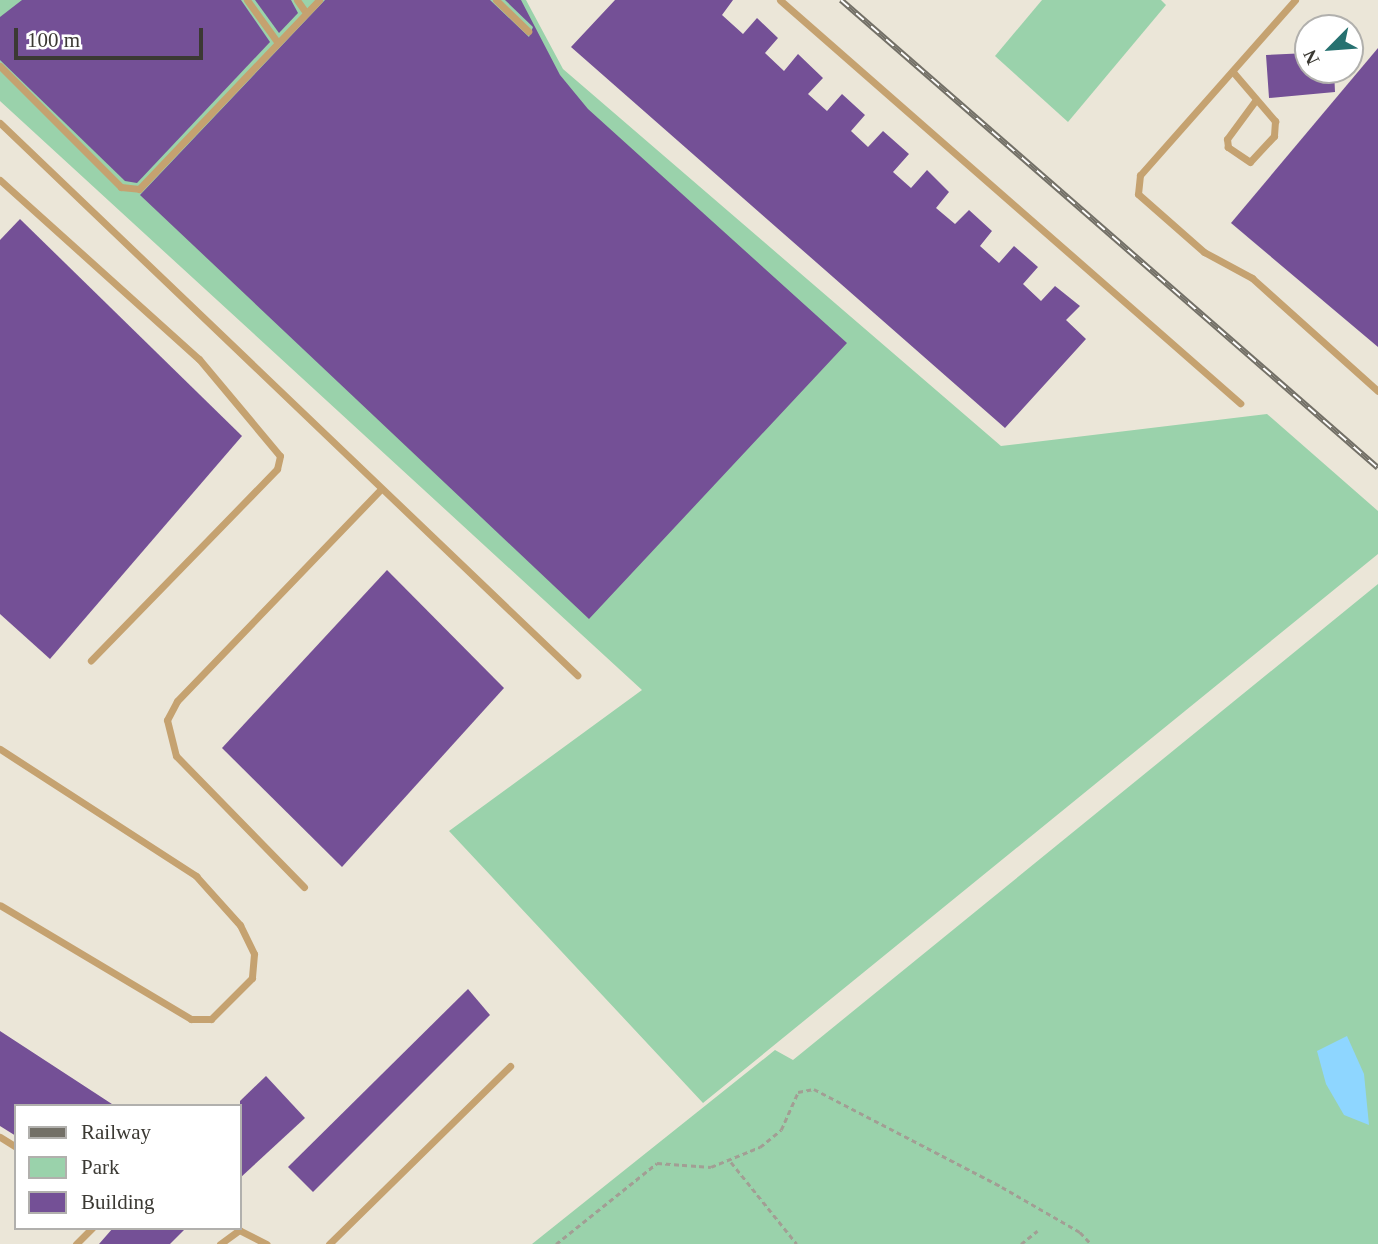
<!DOCTYPE html>
<style>
body{margin:0}
#map{position:relative;width:1378px;height:1244px;overflow:hidden;background:#ebe6d8;font-family:Georgia,serif}
div>[style]{position:absolute}
.green>*{inset:0;background:#9ad2ab}
.water>*{inset:0;background:#8ed6ff}
.building>*{inset:0;background:#745096}
.path>*{height:2.5px;margin-top:-1.25px;transform-origin:0;background:repeating-linear-gradient(90deg,#a29e94 0 5px,transparent 0 8.5px)}
.lane>*{height:7px;margin:-3.5px;padding:0 3.5px;transform-origin:3.5px;border-radius:3.5px;background:#c5a270}
.rail>*{height:6px;margin-top:-3px;transform-origin:0;background:repeating-linear-gradient(90deg,#fff 0 10px,#737067 0 20px);box-sizing:border-box;border-block:2px solid #737067}
span{translate:-50% -50%;white-space:nowrap;text-align:center;line-height:1.15;-webkit-text-stroke:7px #fff;paint-order:stroke}
.legend{position:absolute;left:14px;top:1104px;width:228px;height:126px;box-sizing:border-box;background:#fff;border:2px solid #b1b0ad;margin:0;padding:9px 12px;list-style:none;font-size:21px;color:#3b3933}
.legend li{display:flex;align-items:center;gap:14px;height:35px}
.legend b{width:35px;border:2px solid #b1b0ad}
.north{position:absolute;left:1294px;top:14px;width:70px;height:70px;box-sizing:border-box;background:#fff;border:2px solid #b1b0ad;border-radius:50%;rotate:245deg;font-size:19px;font-weight:700;line-height:28px;text-align:center;color:#3b3933}
.north::after{content:'';display:block;margin:auto;width:24px;height:32px;background:#267170;clip-path:polygon(50% 0,100% 100%,50% 72%,0 100%)}
.scale{position:absolute;left:14px;top:28px;width:189px;height:32px;box-sizing:border-box;border:4px solid #3b3933;border-top:0;padding-left:9px;font-size:21px;line-height:24px;white-space:nowrap;color:#3b3933;-webkit-text-stroke:5px #fff;paint-order:stroke}
</style>
<div id="map">
<div class="green">
<div style="clip-path:polygon(0 0,526px 0,563px 69px,1001px 446px,1267px 414px,1378px 511px,1378px 554px,703px 1103px,449px 831px,642px 690px,0 101px)"></div>
<div style="clip-path:polygon(1042px 0,1161px 0,1166px 5px,1068px 122px,995px 56px)"></div>
<div style="clip-path:polygon(1378px 584px,1378px 1244px,532px 1244px,775px 1050px,793px 1060px)"></div>
</div>
<div class="water">
<div style="clip-path:polygon(1347px 1036px,1364px 1074px,1369px 1125px,1344px 1115px,1326px 1084px,1317px 1051px)"></div>
</div>
<div class="building">
<div style="clip-path:polygon(22px 0,241px 0,270px 42px,137px 183px,125px 181px,0 60px,0 17px)"></div>
<div style="clip-path:polygon(255px 0,291px 0,298px 13px,279px 33px)"></div>
<div style="clip-path:polygon(325px 0,490px 0,529px 37px,533px 27px,505px 0,521px 0,560px 75px,588px 109px,847px 343px,589px 619px,140px 195px)"></div>
<div style="clip-path:polygon(615px 0,733px 0,722px 15px,743px 34px,757px 18px,778px 38px,765px 53px,784px 71px,798px 54px,823px 78px,808px 94px,827px 111px,842px 94px,865px 115px,851px 131px,868px 147px,883px 131px,909px 154px,893px 172px,911px 188px,927px 170px,949px 192px,936px 208px,955px 224px,969px 210px,992px 231px,980px 246px,999px 263px,1014px 246px,1038px 267px,1023px 284px,1041px 301px,1055px 286px,1080px 306px,1066px 320px,1086px 339px,1005px 428px,571px 47px)"></div>
<div style="clip-path:polygon(1378px 48px,1378px 347px,1231px 223px)"></div>
<div style="clip-path:polygon(1308px 53px,1308px 70px,1334px 70px,1335px 92px,1269px 98px,1266px 55px)"></div>
<div style="clip-path:polygon(20px 219px,242px 436px,50px 659px,0 614px,0 240px)"></div>
<div style="clip-path:polygon(387px 570px,504px 688px,342px 867px,222px 748px)"></div>
<div style="clip-path:polygon(468px 989px,490px 1015px,313px 1192px,288px 1167px)"></div>
<div style="clip-path:polygon(0 1031px,115px 1106px,16px 1106px,16px 1136px,0 1126px)"></div>
<div style="clip-path:polygon(266px 1076px,305px 1118px,240px 1178px,240px 1101px)"></div>
<div style="clip-path:polygon(113px 1228px,186px 1228px,170px 1244px,99px 1244px)"></div>
</div>
<div class="path">
<div style="left:731px;top:1162px;width:105px;rotate:51.2deg"></div>
<div style="left:556px;top:1244px;width:129px;rotate:-38.7deg"></div>
<div style="left:657px;top:1163px;width:54px;rotate:4.2deg"></div>
<div style="left:711px;top:1167px;width:53px;rotate:-22.2deg"></div>
<div style="left:760px;top:1147px;width:27px;rotate:-39deg"></div>
<div style="left:781px;top:1130px;width:42px;rotate:-65.9deg"></div>
<div style="left:798px;top:1092px;width:16px;rotate:-11deg"></div>
<div style="left:814px;top:1089px;width:212px;rotate:27.5deg"></div>
<div style="left:1002px;top:1187px;width:90px;rotate:30deg"></div>
<div style="left:1080px;top:1232px;width:16px;rotate:47deg"></div>
<div style="left:1021px;top:1244px;width:21px;rotate:-39deg"></div>
</div>
<div class="lane">
<div style="left:247px;top:0;width:53px;rotate:54.2deg"></div>
<div style="left:297px;top:0;width:16px;rotate:55deg"></div>
<div style="left:496px;top:0;width:45px;rotate:44.1deg"></div>
<div style="left:780px;top:0;width:612px;rotate:41.22deg"></div>
<div style="left:1295px;top:0;width:234px;rotate:131.5deg"></div>
<div style="left:1140px;top:175px;width:19px;rotate:96deg"></div>
<div style="left:1138px;top:194px;width:88px;rotate:41.3deg"></div>
<div style="left:1204px;top:252px;width:55px;rotate:28.4deg"></div>
<div style="left:1252px;top:278px;width:169px;rotate:41.9deg"></div>
<div style="left:0;top:66px;width:171px;rotate:45deg"></div>
<div style="left:121px;top:187px;width:18px;rotate:6deg"></div>
<div style="left:139px;top:189px;width:261px;rotate:-46.4deg"></div>
<div style="left:1233px;top:72px;width:65px;rotate:49.4deg"></div>
<div style="left:1275px;top:121px;width:15px;rotate:94deg"></div>
<div style="left:1274px;top:136px;width:35px;rotate:133deg"></div>
<div style="left:1250px;top:162px;width:27px;rotate:-146deg"></div>
<div style="left:1228px;top:147px;width:8px;rotate:-97deg"></div>
<div style="left:1227px;top:139px;width:47px;rotate:-53.6deg"></div>
<div style="left:0;top:123px;width:799px;rotate:43.73deg"></div>
<div style="left:0;top:180px;width:268px;rotate:42deg"></div>
<div style="left:199px;top:359px;width:126px;rotate:50.1deg"></div>
<div style="left:280px;top:456px;width:13px;rotate:103deg"></div>
<div style="left:277px;top:469px;width:267px;rotate:134.2deg"></div>
<div style="left:0;top:749px;width:234px;rotate:32.9deg"></div>
<div style="left:196px;top:876px;width:66px;rotate:48.1deg"></div>
<div style="left:240px;top:925px;width:32px;rotate:64deg"></div>
<div style="left:254px;top:954px;width:24px;rotate:95deg"></div>
<div style="left:252px;top:978px;width:58px;rotate:135deg"></div>
<div style="left:211px;top:1019px;width:20px;rotate:180deg"></div>
<div style="left:191px;top:1019px;width:222px;rotate:-149.2deg"></div>
<div style="left:304px;top:887px;width:183px;rotate:-134.3deg"></div>
<div style="left:176px;top:756px;width:37px;rotate:-104deg"></div>
<div style="left:167px;top:720px;width:21px;rotate:-62deg"></div>
<div style="left:177px;top:701px;width:293px;rotate:-46.1deg"></div>
<div style="left:0;top:1137px;width:19px;rotate:32deg"></div>
<div style="left:76px;top:1244px;width:23px;rotate:-45deg"></div>
<div style="left:220px;top:1244px;width:24px;rotate:-36deg"></div>
<div style="left:239px;top:1230px;width:31px;rotate:27deg"></div>
<div style="left:329px;top:1244px;width:254px;rotate:-44.5deg"></div>
</div>
<div class="rail">
<div style="left:841px;top:0;width:712px;rotate:41.07deg"></div>
</div>
<ul class="legend">
<li><b style="height:9px;background:#737067"></b>Railway</li>
<li><b style="height:19px;background:#9ad2ab"></b>Park</li>
<li><b style="height:19px;background:#745096"></b>Building</li>
</ul>
<div class="north">N</div>
<div class="scale">100 m</div>
</div>
